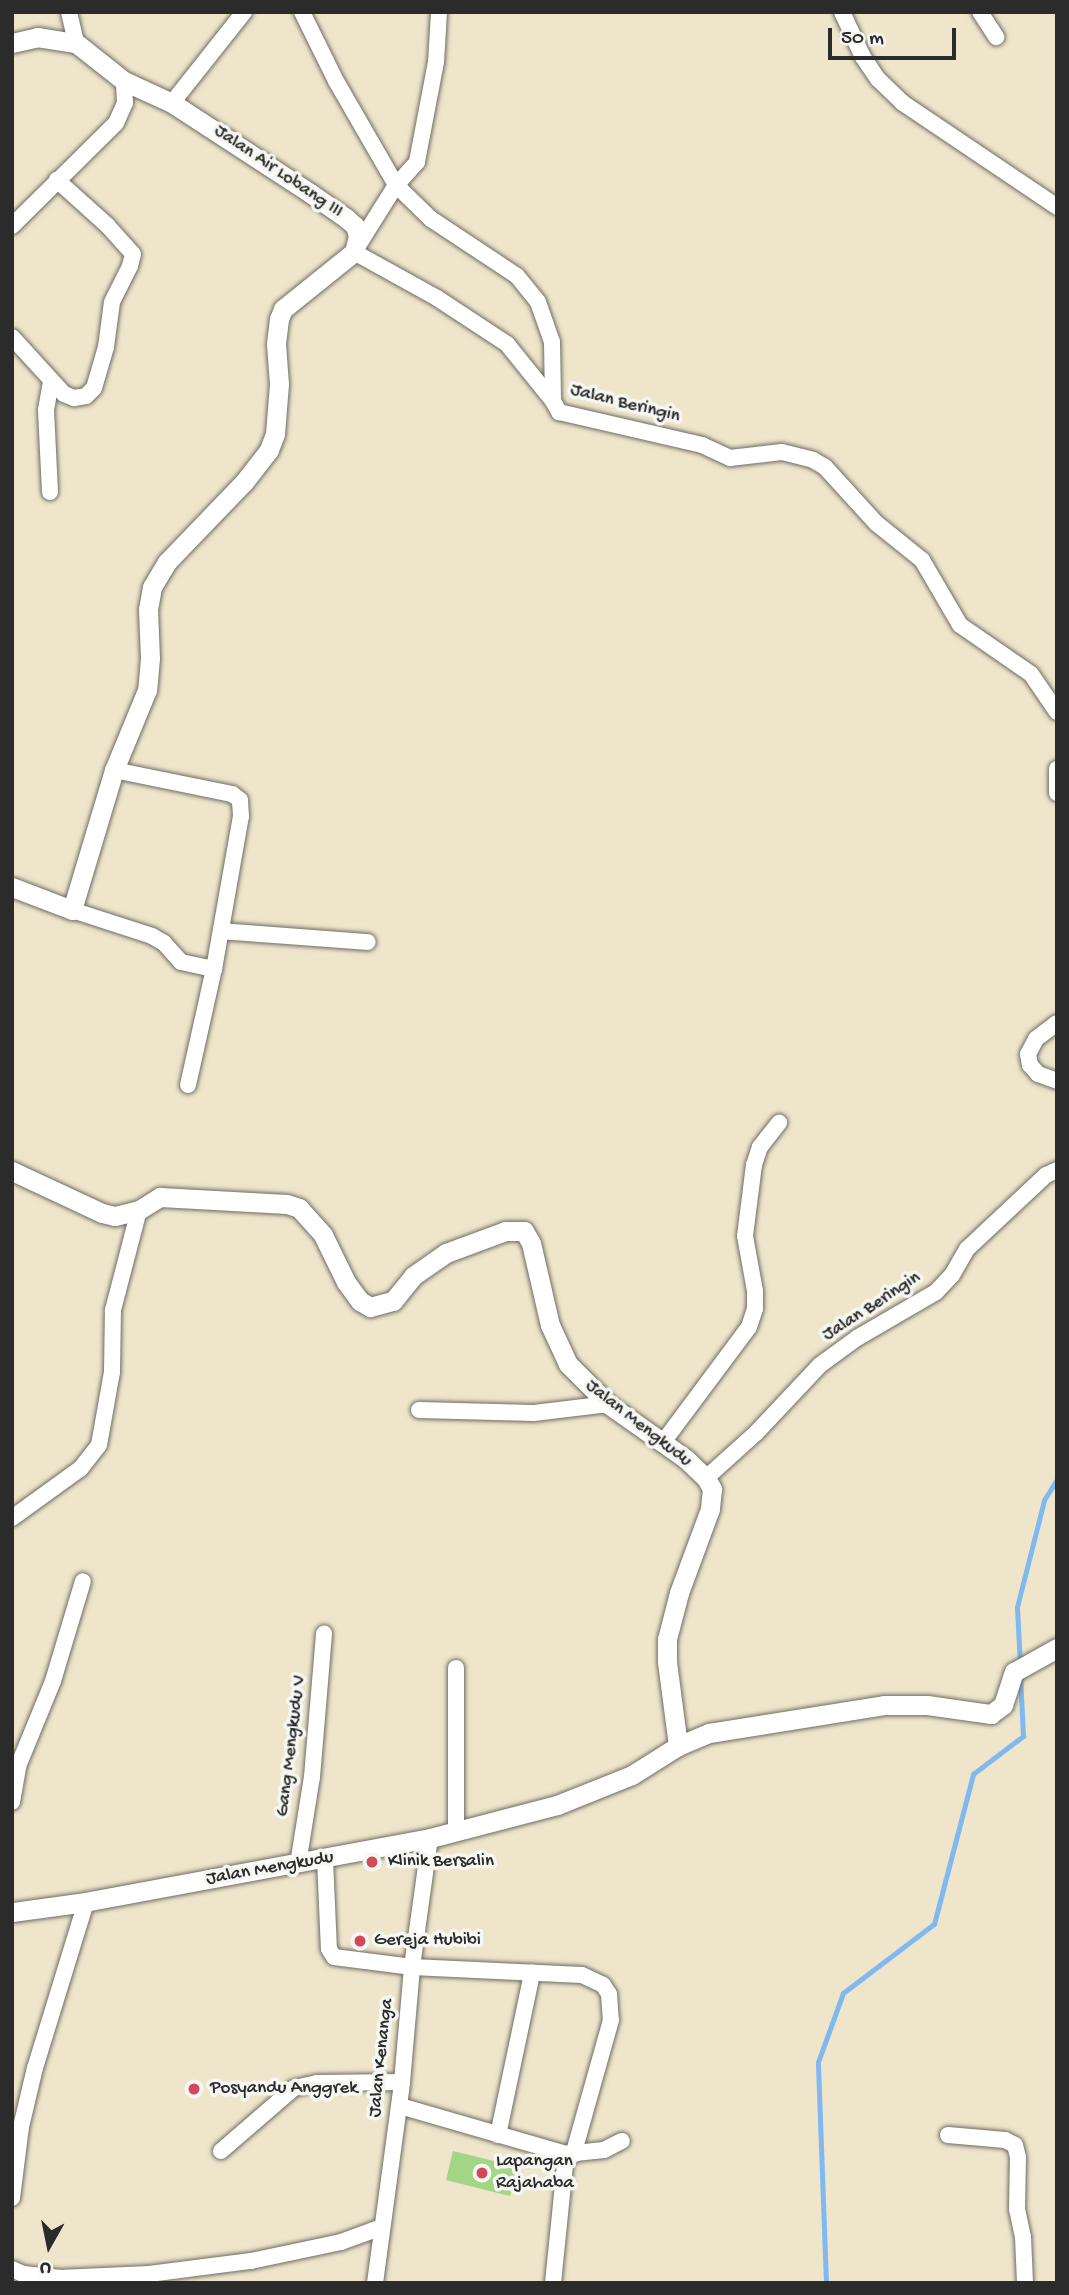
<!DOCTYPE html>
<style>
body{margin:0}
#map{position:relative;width:1069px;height:2295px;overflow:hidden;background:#eee5cb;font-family:"Gochi Hand",sans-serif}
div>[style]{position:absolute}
.green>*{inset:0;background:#a2d585}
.stream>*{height:5px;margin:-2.5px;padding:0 2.5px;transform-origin:2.5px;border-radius:2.5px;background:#80b8f0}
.roads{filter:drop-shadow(0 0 2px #6f6c63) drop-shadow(0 0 2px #6f6c63)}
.minor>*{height:16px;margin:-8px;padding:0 8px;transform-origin:8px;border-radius:8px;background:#fff}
.tertiary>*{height:19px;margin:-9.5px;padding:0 9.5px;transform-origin:9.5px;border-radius:9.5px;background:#fff}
.dots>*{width:19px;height:19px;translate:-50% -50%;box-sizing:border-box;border:4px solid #f6f6f2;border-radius:50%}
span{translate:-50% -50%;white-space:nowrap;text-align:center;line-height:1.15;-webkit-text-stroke:7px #f6f6f2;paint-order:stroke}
.street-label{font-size:19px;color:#2b2b2b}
.poi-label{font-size:19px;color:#2b2b2b}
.left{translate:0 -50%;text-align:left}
.frame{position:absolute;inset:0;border:14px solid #2b2b2b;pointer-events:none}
.north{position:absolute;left:14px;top:2211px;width:70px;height:70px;-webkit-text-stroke:5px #f6f6f2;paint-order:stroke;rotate:189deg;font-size:19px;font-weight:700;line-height:28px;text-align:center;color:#2b2b2b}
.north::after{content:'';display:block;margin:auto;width:24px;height:32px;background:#2b2b2b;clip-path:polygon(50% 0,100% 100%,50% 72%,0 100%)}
.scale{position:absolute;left:828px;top:28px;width:128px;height:32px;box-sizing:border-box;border:4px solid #2b2b2b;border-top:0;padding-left:9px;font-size:21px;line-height:24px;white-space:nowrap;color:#2b2b2b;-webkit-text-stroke:5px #f6f6f2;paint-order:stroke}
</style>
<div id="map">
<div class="green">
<div style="clip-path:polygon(453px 2151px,518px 2167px,510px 2196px,446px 2180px)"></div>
</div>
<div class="stream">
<div style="left:1020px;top:1665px;width:58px;rotate:-93deg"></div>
<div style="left:1017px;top:1607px;width:110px;rotate:-75.8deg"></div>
<div style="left:1044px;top:1500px;width:25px;rotate:-58deg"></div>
<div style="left:826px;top:2283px;width:221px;rotate:-92.1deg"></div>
<div style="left:818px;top:2062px;width:73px;rotate:-70.1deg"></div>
<div style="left:843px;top:1993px;width:114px;rotate:-37.2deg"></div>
<div style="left:934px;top:1924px;width:155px;rotate:-75.4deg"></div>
<div style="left:973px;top:1774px;width:63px;rotate:-37.2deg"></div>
<div style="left:1023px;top:1736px;width:61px;rotate:-92.8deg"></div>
</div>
<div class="roads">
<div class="minor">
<div style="left:69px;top:12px;width:32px;rotate:77deg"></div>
<div style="left:302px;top:12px;width:77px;rotate:63.8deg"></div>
<div style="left:336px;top:81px;width:120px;rotate:60deg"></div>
<div style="left:396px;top:185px;width:49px;rotate:44.2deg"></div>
<div style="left:431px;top:219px;width:103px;rotate:33.5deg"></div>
<div style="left:517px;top:276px;width:33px;rotate:51deg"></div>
<div style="left:538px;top:302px;width:42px;rotate:70.7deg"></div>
<div style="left:552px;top:342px;width:59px;rotate:89deg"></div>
<div style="left:553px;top:401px;width:13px;rotate:61deg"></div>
<div style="left:559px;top:412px;width:147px;rotate:13deg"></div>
<div style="left:702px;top:445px;width:31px;rotate:25deg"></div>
<div style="left:730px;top:458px;width:52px;rotate:-6.6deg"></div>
<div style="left:782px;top:452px;width:32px;rotate:14deg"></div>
<div style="left:813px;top:460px;width:14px;rotate:30deg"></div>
<div style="left:825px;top:467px;width:76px;rotate:47.7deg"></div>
<div style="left:876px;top:523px;width:59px;rotate:38.8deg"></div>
<div style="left:922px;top:560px;width:75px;rotate:59.7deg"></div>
<div style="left:960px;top:625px;width:86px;rotate:34.6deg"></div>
<div style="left:1031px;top:674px;width:46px;rotate:55.6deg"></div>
<div style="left:439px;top:12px;width:50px;rotate:93.4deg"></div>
<div style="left:436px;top:62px;width:102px;rotate:100.8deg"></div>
<div style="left:417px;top:162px;width:31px;rotate:132deg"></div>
<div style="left:396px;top:185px;width:79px;rotate:122.1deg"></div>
<div style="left:354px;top:252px;width:95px;rotate:29deg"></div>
<div style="left:437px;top:298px;width:84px;rotate:33.3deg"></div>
<div style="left:507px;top:344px;width:73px;rotate:51.1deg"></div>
<div style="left:842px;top:12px;width:50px;rotate:65deg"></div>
<div style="left:863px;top:57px;width:27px;rotate:56deg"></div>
<div style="left:878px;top:79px;width:35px;rotate:44deg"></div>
<div style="left:903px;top:103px;width:186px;rotate:34deg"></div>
<div style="left:980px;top:12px;width:30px;rotate:57deg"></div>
<div style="left:172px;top:103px;width:116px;rotate:-51.6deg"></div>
<div style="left:12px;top:226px;width:146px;rotate:-44.7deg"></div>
<div style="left:116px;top:123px;width:22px;rotate:-66deg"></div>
<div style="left:125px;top:103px;width:22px;rotate:-93deg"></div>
<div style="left:12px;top:337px;width:77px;rotate:47.6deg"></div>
<div style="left:64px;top:394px;width:11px;rotate:22deg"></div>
<div style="left:74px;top:398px;width:12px;rotate:-9deg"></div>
<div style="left:86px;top:396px;width:11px;rotate:-45deg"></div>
<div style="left:94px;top:388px;width:43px;rotate:-73.7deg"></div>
<div style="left:106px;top:347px;width:45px;rotate:-82.4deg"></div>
<div style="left:112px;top:302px;width:40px;rotate:-63.4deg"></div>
<div style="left:130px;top:266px;width:12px;rotate:-76deg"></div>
<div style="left:133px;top:254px;width:38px;rotate:-132deg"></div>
<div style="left:108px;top:226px;width:69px;rotate:-138deg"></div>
<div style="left:50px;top:492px;width:82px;rotate:-92.8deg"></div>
<div style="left:46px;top:410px;width:29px;rotate:-80deg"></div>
<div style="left:1057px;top:769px;width:24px;rotate:90deg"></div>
<div style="left:72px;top:910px;width:84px;rotate:18deg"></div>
<div style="left:152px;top:936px;width:14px;rotate:30deg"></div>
<div style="left:164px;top:943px;width:25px;rotate:48deg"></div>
<div style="left:181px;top:962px;width:34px;rotate:12deg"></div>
<div style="left:214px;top:969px;width:155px;rotate:-80deg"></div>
<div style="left:241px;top:816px;width:16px;rotate:-94deg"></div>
<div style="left:240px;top:800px;width:10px;rotate:-143deg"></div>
<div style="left:232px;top:794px;width:120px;rotate:-168.5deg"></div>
<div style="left:221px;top:931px;width:147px;rotate:4.3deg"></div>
<div style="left:1057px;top:1023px;width:26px;rotate:143deg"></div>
<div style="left:1036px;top:1039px;width:17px;rotate:118deg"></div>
<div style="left:1028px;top:1054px;width:11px;rotate:80deg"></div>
<div style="left:1030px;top:1065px;width:12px;rotate:48deg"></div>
<div style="left:1038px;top:1074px;width:20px;rotate:20deg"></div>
<div style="left:188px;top:1085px;width:119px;rotate:-77.4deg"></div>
<div style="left:419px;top:1410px;width:115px;rotate:1.5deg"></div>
<div style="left:534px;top:1413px;width:75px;rotate:-6.9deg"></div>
<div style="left:664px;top:1441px;width:142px;rotate:-53.3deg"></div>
<div style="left:749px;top:1327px;width:19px;rotate:-72deg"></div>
<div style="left:755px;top:1309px;width:18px;rotate:-90deg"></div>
<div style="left:755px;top:1291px;width:56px;rotate:-100.3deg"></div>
<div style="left:745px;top:1236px;width:72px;rotate:-82.8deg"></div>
<div style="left:754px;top:1165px;width:19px;rotate:-72deg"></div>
<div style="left:760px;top:1147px;width:31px;rotate:-52deg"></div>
<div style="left:706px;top:1478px;width:67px;rotate:-42deg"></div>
<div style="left:756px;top:1433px;width:93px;rotate:-46.7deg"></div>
<div style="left:820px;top:1365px;width:46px;rotate:-36.1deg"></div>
<div style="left:857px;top:1338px;width:91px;rotate:-30.2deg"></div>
<div style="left:936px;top:1292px;width:23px;rotate:-47deg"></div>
<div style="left:952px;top:1275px;width:30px;rotate:-60deg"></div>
<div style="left:967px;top:1249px;width:108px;rotate:-43.1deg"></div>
<div style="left:1046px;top:1175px;width:12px;rotate:-24deg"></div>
<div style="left:12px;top:1518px;width:85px;rotate:-35.9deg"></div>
<div style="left:81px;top:1468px;width:29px;rotate:-52deg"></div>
<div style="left:99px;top:1445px;width:74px;rotate:-79.9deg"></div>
<div style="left:112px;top:1372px;width:62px;rotate:-89.1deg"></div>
<div style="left:113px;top:1310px;width:103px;rotate:-75.4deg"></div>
<div style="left:456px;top:1668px;width:163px;rotate:90deg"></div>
<div style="left:12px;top:1802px;width:39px;rotate:-80deg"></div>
<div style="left:19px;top:1764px;width:90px;rotate:-67.7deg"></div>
<div style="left:53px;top:1681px;width:104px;rotate:-73.3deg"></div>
<div style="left:325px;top:1859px;width:90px;rotate:87.5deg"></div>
<div style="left:329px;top:1949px;width:9px;rotate:58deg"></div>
<div style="left:334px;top:1957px;width:79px;rotate:7.3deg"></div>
<div style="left:412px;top:1967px;width:170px;rotate:2.7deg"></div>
<div style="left:582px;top:1975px;width:23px;rotate:25deg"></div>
<div style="left:603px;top:1985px;width:11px;rotate:56deg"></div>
<div style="left:609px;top:1994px;width:26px;rotate:86deg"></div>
<div style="left:611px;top:2020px;width:140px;rotate:105.7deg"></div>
<div style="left:298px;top:1864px;width:88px;rotate:-80.9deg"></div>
<div style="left:312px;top:1777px;width:144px;rotate:-85.2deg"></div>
<div style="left:400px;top:2106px;width:173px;rotate:16.1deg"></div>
<div style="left:566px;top:2154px;width:38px;rotate:-6deg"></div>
<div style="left:604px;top:2150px;width:20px;rotate:-27deg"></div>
<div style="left:498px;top:2135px;width:166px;rotate:-78.1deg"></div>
<div style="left:948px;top:2135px;width:57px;rotate:5deg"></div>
<div style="left:1005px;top:2140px;width:11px;rotate:27deg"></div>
<div style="left:1015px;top:2145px;width:12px;rotate:76deg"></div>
<div style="left:1018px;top:2157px;width:52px;rotate:91.1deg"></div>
<div style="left:1017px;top:2209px;width:29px;rotate:78deg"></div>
<div style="left:1023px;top:2237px;width:46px;rotate:87.5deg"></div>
<div style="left:221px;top:2151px;width:96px;rotate:-40.8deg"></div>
<div style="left:294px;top:2088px;width:24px;rotate:-12deg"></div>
<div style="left:317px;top:2083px;width:85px;rotate:-0.7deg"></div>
<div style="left:12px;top:2198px;width:72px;rotate:-82.8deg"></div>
<div style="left:21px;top:2127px;width:61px;rotate:-76.7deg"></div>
<div style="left:35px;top:2068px;width:174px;rotate:-72.9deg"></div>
<div style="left:12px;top:2269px;width:12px;rotate:24deg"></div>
<div style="left:23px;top:2274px;width:36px;rotate:6deg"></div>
<div style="left:59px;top:2278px;width:90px;rotate:-2.5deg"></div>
<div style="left:149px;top:2274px;width:103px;rotate:-7.3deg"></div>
<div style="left:251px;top:2261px;width:92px;rotate:-11.9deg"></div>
<div style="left:341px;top:2242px;width:44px;rotate:-20.1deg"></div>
<div style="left:375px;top:2283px;width:203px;rotate:-82.3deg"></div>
<div style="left:402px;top:2082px;width:115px;rotate:-85deg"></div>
<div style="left:412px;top:1967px;width:130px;rotate:-82.1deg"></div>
<div style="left:553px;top:2283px;width:130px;rotate:-84.2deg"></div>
</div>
<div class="tertiary">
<div style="left:12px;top:43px;width:26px;rotate:-13deg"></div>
<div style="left:37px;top:37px;width:39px;rotate:9deg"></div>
<div style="left:76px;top:43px;width:61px;rotate:38.4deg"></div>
<div style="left:124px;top:81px;width:53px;rotate:24.6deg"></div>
<div style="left:172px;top:103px;width:165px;rotate:33.1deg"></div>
<div style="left:310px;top:193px;width:44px;rotate:34.8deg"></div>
<div style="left:346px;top:218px;width:12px;rotate:42deg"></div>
<div style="left:355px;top:226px;width:10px;rotate:73deg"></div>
<div style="left:358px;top:236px;width:16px;rotate:104deg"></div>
<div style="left:354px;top:252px;width:91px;rotate:141.2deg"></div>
<div style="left:283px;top:309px;width:11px;rotate:112deg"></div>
<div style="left:279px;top:319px;width:25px;rotate:97deg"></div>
<div style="left:276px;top:344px;width:40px;rotate:85.7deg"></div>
<div style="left:279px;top:384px;width:50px;rotate:94.6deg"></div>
<div style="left:275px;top:434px;width:17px;rotate:111deg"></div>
<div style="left:269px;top:450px;width:41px;rotate:128deg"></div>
<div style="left:244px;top:482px;width:111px;rotate:133.9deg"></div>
<div style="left:167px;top:562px;width:29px;rotate:121deg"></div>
<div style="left:152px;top:587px;width:22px;rotate:100deg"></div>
<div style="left:148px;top:609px;width:49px;rotate:87.7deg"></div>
<div style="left:150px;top:658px;width:32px;rotate:95deg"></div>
<div style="left:147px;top:690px;width:87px;rotate:112.4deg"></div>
<div style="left:114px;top:770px;width:146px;rotate:106.7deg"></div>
<div style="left:72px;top:910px;width:64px;rotate:-159deg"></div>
<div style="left:12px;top:1171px;width:99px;rotate:25deg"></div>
<div style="left:102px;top:1213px;width:13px;rotate:13deg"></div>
<div style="left:115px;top:1216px;width:25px;rotate:-14deg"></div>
<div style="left:139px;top:1210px;width:25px;rotate:-32deg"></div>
<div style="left:160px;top:1197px;width:127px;rotate:3.2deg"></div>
<div style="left:287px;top:1204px;width:13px;rotate:18deg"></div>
<div style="left:299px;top:1208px;width:36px;rotate:48deg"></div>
<div style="left:323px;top:1235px;width:52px;rotate:63.9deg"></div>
<div style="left:346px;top:1282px;width:24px;rotate:54deg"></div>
<div style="left:360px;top:1301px;width:12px;rotate:31deg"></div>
<div style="left:370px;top:1307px;width:24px;rotate:-15deg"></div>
<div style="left:393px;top:1301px;width:32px;rotate:-51deg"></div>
<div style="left:413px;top:1276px;width:40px;rotate:-34.9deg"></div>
<div style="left:446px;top:1253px;width:63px;rotate:-20.4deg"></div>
<div style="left:505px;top:1231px;width:19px"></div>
<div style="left:524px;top:1231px;width:14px;rotate:60deg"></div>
<div style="left:531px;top:1243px;width:84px;rotate:77deg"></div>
<div style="left:550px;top:1325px;width:43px;rotate:65.2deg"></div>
<div style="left:568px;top:1364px;width:57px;rotate:45deg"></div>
<div style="left:608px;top:1404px;width:95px;rotate:35.2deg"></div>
<div style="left:686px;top:1459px;width:28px;rotate:44deg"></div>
<div style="left:706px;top:1478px;width:13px;rotate:61deg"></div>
<div style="left:712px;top:1489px;width:20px;rotate:96deg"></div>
<div style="left:710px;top:1509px;width:90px;rotate:110.3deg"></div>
<div style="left:679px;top:1593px;width:48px;rotate:104.6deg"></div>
<div style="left:667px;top:1639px;width:23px;rotate:90deg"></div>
<div style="left:667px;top:1662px;width:85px;rotate:82.5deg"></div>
<div style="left:678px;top:1746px;width:54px;rotate:147.8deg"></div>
<div style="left:632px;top:1775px;width:81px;rotate:158.2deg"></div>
<div style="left:557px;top:1805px;width:131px;rotate:165.4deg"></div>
<div style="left:430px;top:1838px;width:350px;rotate:169.5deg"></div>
<div style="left:86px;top:1902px;width:75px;rotate:172.3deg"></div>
<div style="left:678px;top:1746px;width:34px;rotate:-23deg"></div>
<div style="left:709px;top:1733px;width:177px;rotate:-9.1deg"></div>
<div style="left:884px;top:1705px;width:43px"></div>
<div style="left:927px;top:1705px;width:65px;rotate:8deg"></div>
<div style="left:991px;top:1714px;width:15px;rotate:-37deg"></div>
<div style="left:1003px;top:1705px;width:35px;rotate:-72deg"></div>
<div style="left:1014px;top:1672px;width:49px;rotate:-29.2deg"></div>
</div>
</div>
<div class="dots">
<div style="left:372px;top:1862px;background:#d1495b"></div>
<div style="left:360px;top:1941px;background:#d1495b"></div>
<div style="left:194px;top:2089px;background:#d1495b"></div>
<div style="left:482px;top:2173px;background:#d1495b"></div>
</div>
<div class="street-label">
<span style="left:278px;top:172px;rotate:34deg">Jalan Air Lobang III</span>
<span style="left:625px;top:404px;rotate:14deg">Jalan Beringin</span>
<span style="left:872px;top:1307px;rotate:-33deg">Jalan Beringin</span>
<span style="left:638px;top:1424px;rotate:38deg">Jalan Mengkudu</span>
<span style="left:292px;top:1746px;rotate:-83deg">Gang Mengkudu V</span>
<span style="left:270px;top:1869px;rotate:-10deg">Jalan Mengkudu</span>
<span style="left:382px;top:2058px;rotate:-84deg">Jalan Kenanga</span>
</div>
<div class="poi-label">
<span class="left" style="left:388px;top:1862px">Klinik Bersalin</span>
<span class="left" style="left:374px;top:1941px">Gereja Hubibi</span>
<span class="left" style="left:210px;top:2089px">Posyandu Anggrek</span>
<span class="left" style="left:496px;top:2173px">Lapangan<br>Rajahaba</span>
</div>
<div class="frame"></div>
<div class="north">U</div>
<div class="scale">50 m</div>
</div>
